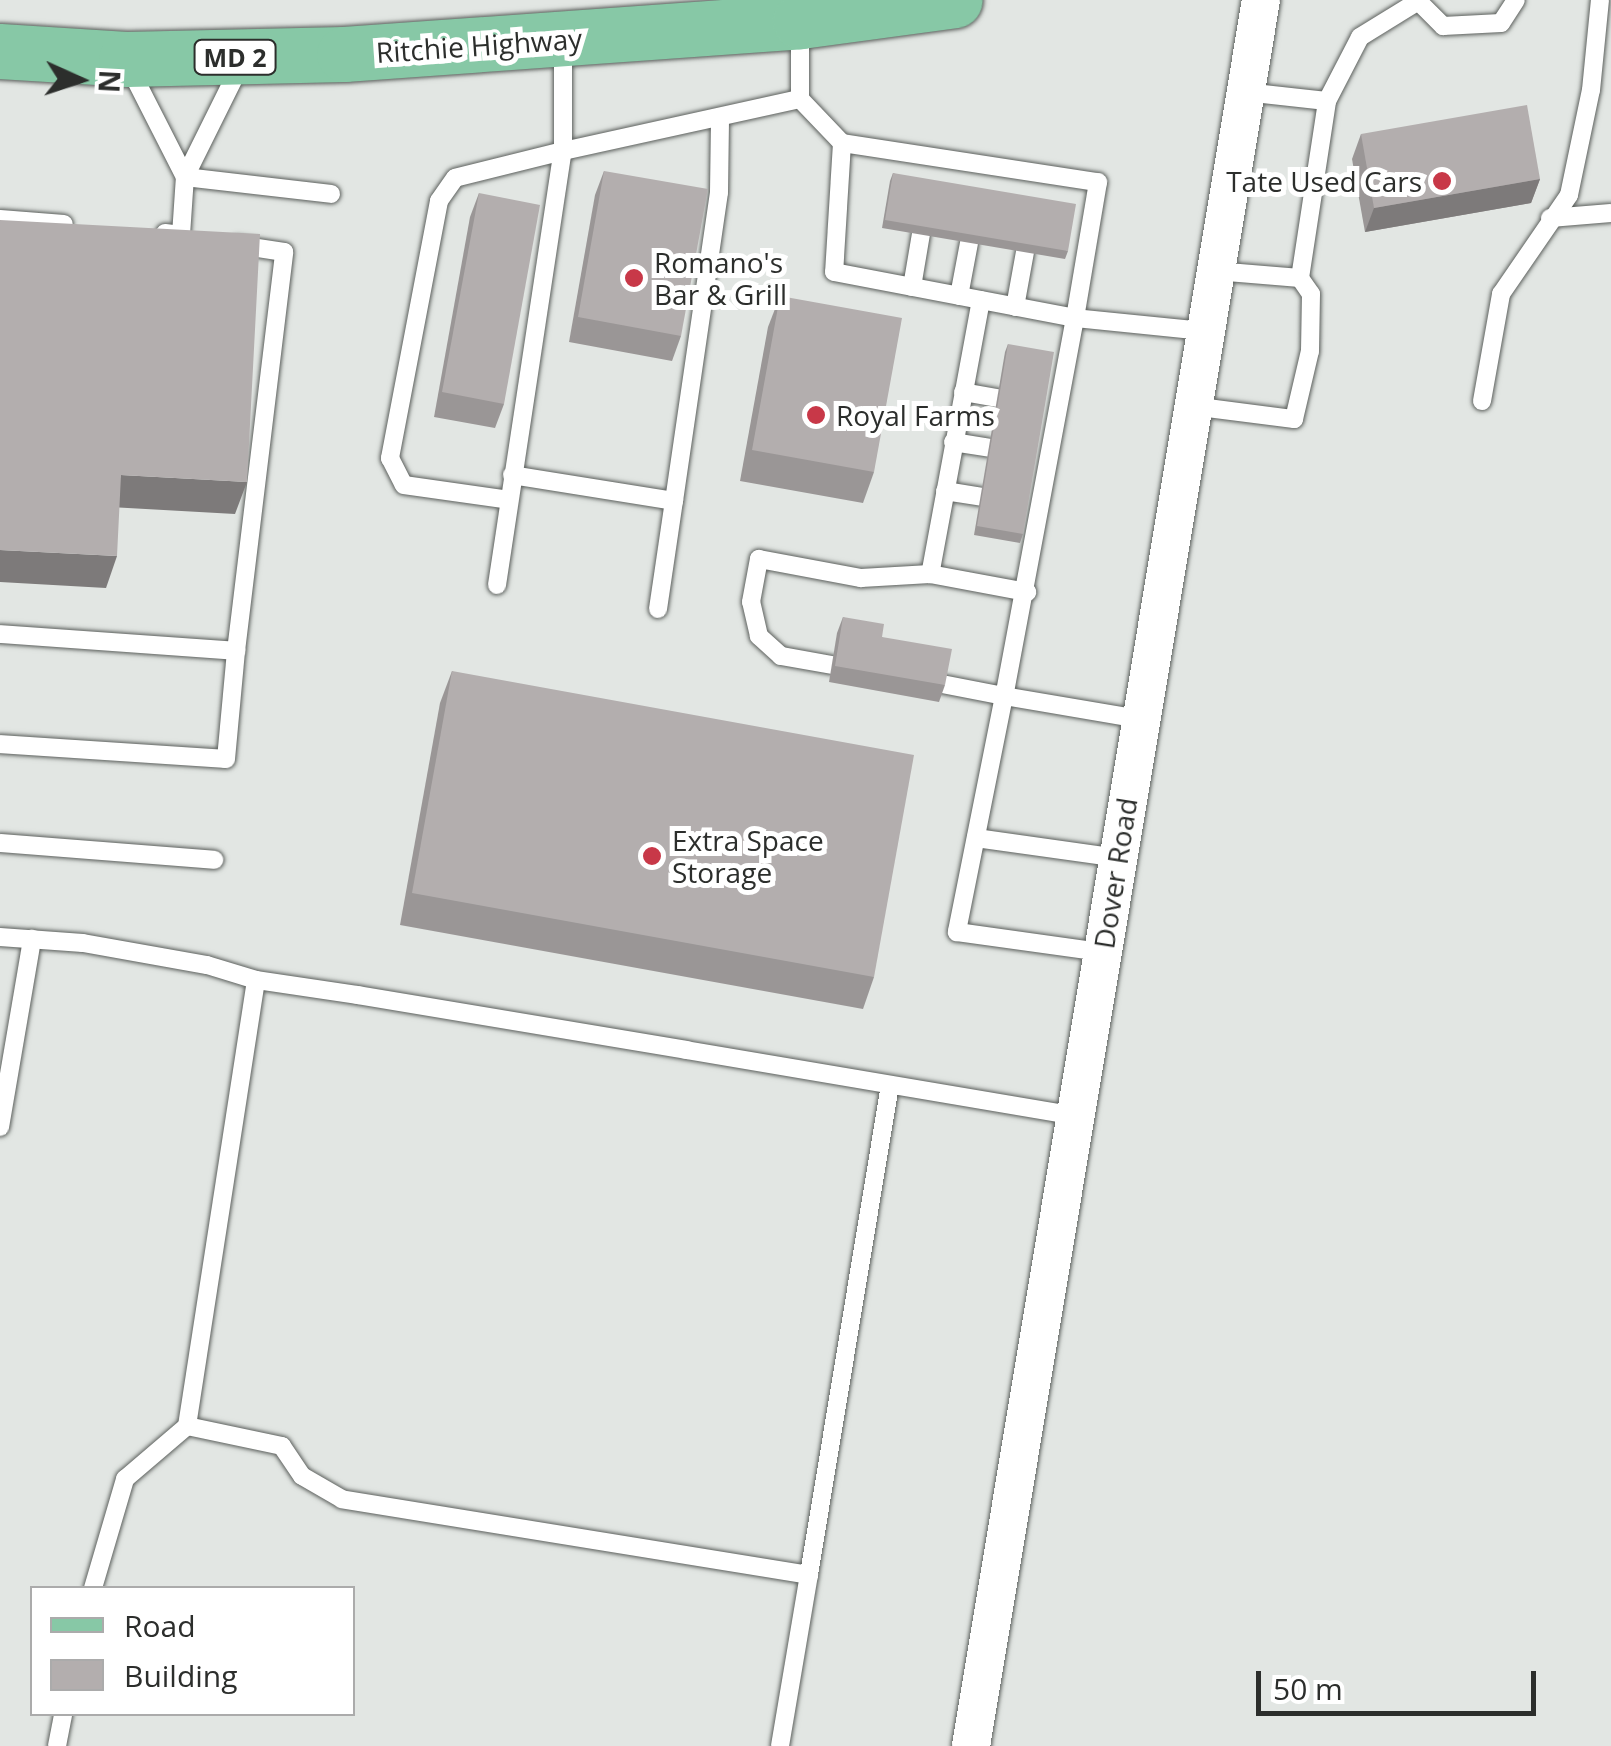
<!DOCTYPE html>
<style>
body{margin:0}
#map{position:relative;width:1611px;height:1746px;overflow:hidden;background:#e2e6e3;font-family:"Open Sans",sans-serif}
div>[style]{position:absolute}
.roads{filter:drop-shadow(0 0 2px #5c605d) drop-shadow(0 0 2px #5c605d)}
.lane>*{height:18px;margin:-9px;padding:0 9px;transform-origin:9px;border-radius:9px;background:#fff}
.street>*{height:38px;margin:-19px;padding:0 19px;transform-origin:19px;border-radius:19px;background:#fff}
.primary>*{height:55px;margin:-27.5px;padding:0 27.5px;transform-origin:27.5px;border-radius:27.5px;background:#87c8a6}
.wall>*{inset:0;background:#9a9696}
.shaded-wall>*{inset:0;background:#7d7a7a}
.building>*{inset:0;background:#b3aeae}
.dots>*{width:28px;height:28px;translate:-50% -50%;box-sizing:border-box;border:5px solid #fff;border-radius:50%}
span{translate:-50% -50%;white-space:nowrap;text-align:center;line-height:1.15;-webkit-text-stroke:10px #fff;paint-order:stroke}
.shield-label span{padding:2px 8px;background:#fff;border:2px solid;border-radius:8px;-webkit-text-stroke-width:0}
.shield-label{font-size:25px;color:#2c2e2c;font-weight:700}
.street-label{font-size:28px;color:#2c2e2c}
.poi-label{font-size:28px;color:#2c2e2c}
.right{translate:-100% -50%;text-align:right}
.left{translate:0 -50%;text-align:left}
.legend{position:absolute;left:30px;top:1586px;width:325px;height:130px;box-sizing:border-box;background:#fff;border:2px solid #ababab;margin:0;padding:12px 18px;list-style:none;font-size:30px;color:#2c2e2c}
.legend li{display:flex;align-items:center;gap:20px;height:50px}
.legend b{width:50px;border:2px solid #ababab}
.north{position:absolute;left:30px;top:30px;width:100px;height:100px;-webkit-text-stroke:8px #fff;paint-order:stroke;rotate:93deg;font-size:28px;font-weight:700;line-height:40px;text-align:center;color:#2c2e2c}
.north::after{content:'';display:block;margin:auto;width:35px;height:45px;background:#2c2e2c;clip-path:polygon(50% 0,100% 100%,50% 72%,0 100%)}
.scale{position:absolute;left:1256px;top:1671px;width:280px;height:45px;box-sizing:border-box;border:5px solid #2c2e2c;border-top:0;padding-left:12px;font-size:30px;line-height:35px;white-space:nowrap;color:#2c2e2c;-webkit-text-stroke:8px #fff;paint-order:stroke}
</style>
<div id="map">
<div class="roads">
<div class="lane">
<div style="left:1417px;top:0;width:37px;rotate:45deg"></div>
<div style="left:1443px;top:26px;width:58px;rotate:-3deg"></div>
<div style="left:1501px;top:23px;width:27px;rotate:-57deg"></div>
<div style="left:800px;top:27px;width:72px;rotate:90deg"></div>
<div style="left:800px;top:99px;width:61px;rotate:46.3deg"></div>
<div style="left:842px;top:143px;width:259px;rotate:8.7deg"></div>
<div style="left:1098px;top:182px;width:138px;rotate:99.6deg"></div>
<div style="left:1075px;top:318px;width:130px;rotate:5.8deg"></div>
<div style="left:563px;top:44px;width:107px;rotate:90deg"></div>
<div style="left:563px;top:151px;width:243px;rotate:-12.4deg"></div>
<div style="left:130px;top:69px;width:121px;rotate:63deg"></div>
<div style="left:185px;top:177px;width:128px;rotate:-63.6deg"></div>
<div style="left:1245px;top:92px;width:82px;rotate:6.3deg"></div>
<div style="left:842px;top:143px;width:129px;rotate:93.5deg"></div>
<div style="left:834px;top:272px;width:245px;rotate:10.8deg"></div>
<div style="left:1075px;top:318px;width:385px;rotate:100.6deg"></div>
<div style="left:1004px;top:696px;width:138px;rotate:9.6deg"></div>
<div style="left:1550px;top:218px;width:61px;rotate:-4.7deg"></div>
<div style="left:0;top:219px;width:64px;rotate:4.5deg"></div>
<div style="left:165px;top:233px;width:16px;rotate:7deg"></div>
<div style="left:181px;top:235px;width:58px;rotate:-86.1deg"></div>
<div style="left:185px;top:177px;width:147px;rotate:6.6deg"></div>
<div style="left:1300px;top:278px;width:179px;rotate:-81.3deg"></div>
<div style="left:1327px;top:101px;width:72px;rotate:-62.7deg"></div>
<div style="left:1360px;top:37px;width:67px;rotate:-31.6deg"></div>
<div style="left:912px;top:287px;width:54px;rotate:-80.4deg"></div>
<div style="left:959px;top:296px;width:54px;rotate:-79.3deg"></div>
<div style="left:981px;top:300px;width:279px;rotate:100.5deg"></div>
<div style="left:930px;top:574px;width:99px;rotate:10.5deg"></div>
<div style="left:1015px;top:307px;width:56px;rotate:-79.7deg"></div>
<div style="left:963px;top:392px;width:36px;rotate:10deg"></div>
<div style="left:1482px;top:401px;width:109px;rotate:-79.9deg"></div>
<div style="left:1501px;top:294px;width:120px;rotate:-55.5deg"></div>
<div style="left:1569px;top:195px;width:107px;rotate:-78.2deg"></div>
<div style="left:1591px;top:90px;width:90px;rotate:-84.3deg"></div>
<div style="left:1192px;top:406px;width:103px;rotate:7.3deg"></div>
<div style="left:1294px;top:419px;width:70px;rotate:-76.8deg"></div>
<div style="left:1310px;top:351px;width:57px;rotate:-89deg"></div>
<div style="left:1311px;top:294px;width:19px;rotate:-125deg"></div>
<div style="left:1300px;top:278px;width:85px;rotate:-175.3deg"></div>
<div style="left:953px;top:442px;width:36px;rotate:9deg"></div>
<div style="left:512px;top:475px;width:164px;rotate:9.1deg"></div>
<div style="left:674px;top:501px;width:312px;rotate:-81.7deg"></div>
<div style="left:719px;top:192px;width:75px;rotate:-89.2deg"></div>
<div style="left:945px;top:491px;width:36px;rotate:9deg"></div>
<div style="left:497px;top:585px;width:439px;rotate:-81.4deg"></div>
<div style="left:563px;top:151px;width:111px;rotate:166deg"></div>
<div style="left:455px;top:178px;width:28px;rotate:125deg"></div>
<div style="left:439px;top:201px;width:262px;rotate:100.8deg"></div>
<div style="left:390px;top:458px;width:30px;rotate:63deg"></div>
<div style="left:404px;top:485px;width:106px;rotate:8.1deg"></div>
<div style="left:658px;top:609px;width:109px;rotate:-81.6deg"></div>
<div style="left:0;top:634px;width:237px;rotate:4.1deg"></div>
<div style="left:236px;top:651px;width:402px;rotate:-83.1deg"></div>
<div style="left:284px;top:252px;width:47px;rotate:-171.3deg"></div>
<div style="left:832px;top:665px;width:52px;rotate:-170deg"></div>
<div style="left:781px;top:656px;width:30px;rotate:-138deg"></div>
<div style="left:759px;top:636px;width:35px;rotate:-103deg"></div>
<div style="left:751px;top:602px;width:44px;rotate:-79.5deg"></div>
<div style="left:759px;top:559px;width:104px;rotate:10.6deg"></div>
<div style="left:861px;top:578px;width:69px;rotate:-3.3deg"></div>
<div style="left:942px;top:684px;width:63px;rotate:11deg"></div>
<div style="left:1004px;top:696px;width:241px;rotate:101.3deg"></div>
<div style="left:957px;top:932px;width:146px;rotate:7.9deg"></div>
<div style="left:0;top:744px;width:226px;rotate:3.8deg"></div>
<div style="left:226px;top:759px;width:108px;rotate:-84.7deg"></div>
<div style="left:976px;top:838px;width:143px;rotate:8deg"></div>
<div style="left:0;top:843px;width:215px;rotate:4.5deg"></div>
<div style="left:0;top:937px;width:83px;rotate:4.1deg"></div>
<div style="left:83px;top:943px;width:126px;rotate:10.1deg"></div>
<div style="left:207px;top:965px;width:51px;rotate:17deg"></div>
<div style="left:890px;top:1085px;width:497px;rotate:99.4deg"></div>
<div style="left:809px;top:1575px;width:473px;rotate:-170.8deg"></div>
<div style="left:342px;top:1499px;width:46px;rotate:-150.1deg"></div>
<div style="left:302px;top:1476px;width:36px;rotate:-124deg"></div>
<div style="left:282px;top:1446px;width:97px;rotate:-168.1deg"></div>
<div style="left:187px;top:1426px;width:451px;rotate:-81.2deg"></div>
<div style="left:256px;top:980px;width:103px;rotate:8.4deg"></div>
<div style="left:358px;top:995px;width:333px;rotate:9.5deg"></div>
<div style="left:686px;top:1050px;width:395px;rotate:9.6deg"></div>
<div style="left:0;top:1127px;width:191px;rotate:-80.3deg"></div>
<div style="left:93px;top:1588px;width:114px;rotate:-73.6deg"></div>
<div style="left:125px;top:1479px;width:82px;rotate:-40.5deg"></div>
<div style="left:57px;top:1746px;width:33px;rotate:-79deg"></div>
<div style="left:780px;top:1746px;width:173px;rotate:-80.4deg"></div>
</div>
<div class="street">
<div style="left:971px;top:1746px;width:1770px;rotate:-80.57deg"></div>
</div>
<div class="primary">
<div style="left:0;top:51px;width:126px;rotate:3.6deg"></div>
<div style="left:126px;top:59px;width:218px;rotate:-1.3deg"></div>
<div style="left:344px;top:54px;width:457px;rotate:-4.1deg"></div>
<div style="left:800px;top:21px;width:156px;rotate:-7.7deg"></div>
</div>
</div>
<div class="wall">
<div style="clip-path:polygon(1361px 134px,1540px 179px,1531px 203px,1365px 232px,1352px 159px)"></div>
<div style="clip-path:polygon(604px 171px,681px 336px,672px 361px,569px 342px,595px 195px)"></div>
<div style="clip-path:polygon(893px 173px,1068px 251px,1065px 259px,882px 228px,890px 181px)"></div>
<div style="clip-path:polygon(479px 193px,504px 404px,495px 428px,434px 417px,470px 217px)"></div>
<div style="clip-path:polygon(780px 296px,874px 472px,863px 503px,740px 481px,768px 327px)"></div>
<div style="clip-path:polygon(1008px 344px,1023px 534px,1020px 543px,974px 535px,1005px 352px)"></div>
<div style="clip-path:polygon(843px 617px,882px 637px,945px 685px,939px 702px,829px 682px,837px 633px)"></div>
<div style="clip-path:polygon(452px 671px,874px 977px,863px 1009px,400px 925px,440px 703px)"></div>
</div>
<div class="shaded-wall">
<div style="clip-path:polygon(1540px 179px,1531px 203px,1365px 232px,1374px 208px)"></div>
<div style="clip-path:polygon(121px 475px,247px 482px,235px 514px,110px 507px)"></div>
<div style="clip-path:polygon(0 550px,117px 556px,106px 588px,0 582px)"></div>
</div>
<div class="building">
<div style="clip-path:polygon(1527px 105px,1540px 179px,1374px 208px,1361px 134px)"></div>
<div style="clip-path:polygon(604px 171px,708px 189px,681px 336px,578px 317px)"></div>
<div style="clip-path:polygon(893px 173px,1076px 204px,1068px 251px,885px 220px)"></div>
<div style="clip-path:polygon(479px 193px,540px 205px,504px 404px,442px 392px)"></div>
<div style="clip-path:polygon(0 220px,260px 234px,247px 482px,121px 475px,117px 556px,0 550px)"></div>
<div style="clip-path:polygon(780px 296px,902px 318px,874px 472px,752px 450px)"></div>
<div style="clip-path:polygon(1008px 344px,1054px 352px,1023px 534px,977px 526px)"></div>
<div style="clip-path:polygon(843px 617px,884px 624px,882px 637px,952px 649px,945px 685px,835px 666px)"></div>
<div style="clip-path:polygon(452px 671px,914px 755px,874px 977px,412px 893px)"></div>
</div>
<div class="dots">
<div style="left:1442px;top:181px;background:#c83848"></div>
<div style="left:634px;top:278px;background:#c83848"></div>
<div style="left:816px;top:415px;background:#c83848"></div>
<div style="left:652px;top:856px;background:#c83848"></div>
</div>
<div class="shield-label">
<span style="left:235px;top:57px">MD 2</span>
</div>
<div class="street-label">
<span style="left:479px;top:45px;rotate:-4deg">Ritchie Highway</span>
<span style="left:1115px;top:873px;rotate:-81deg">Dover Road</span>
</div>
<div class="poi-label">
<span class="right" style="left:1422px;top:181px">Tate Used Cars</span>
<span class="left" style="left:654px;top:278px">Romano's<br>Bar &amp; Grill</span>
<span class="left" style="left:836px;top:415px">Royal Farms</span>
<span class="left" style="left:672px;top:856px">Extra Space<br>Storage</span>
</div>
<ul class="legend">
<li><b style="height:12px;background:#87c8a6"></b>Road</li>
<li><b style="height:28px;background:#b3aeae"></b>Building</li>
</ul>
<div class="north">N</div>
<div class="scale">50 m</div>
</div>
